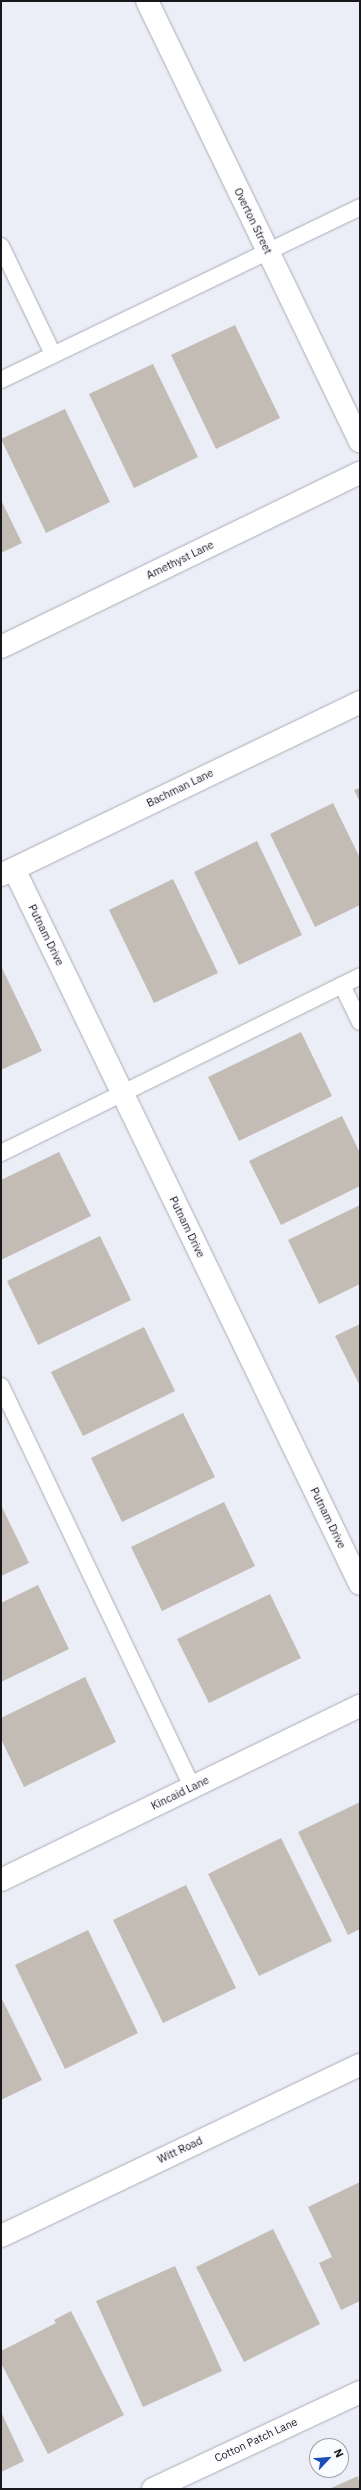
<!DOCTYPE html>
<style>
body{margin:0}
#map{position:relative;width:361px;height:2490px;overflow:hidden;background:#ebedf7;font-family:"IBM Plex Sans",sans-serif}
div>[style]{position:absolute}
.building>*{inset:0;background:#c2bcb4}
.roads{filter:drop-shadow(0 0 1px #aaabb5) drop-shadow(0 0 1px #aaabb5)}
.lane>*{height:16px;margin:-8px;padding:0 8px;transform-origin:8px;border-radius:8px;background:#fff}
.street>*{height:22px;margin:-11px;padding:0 11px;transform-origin:11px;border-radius:11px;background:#fff}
.secondary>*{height:22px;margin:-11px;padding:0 11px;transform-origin:11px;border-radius:11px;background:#fff}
span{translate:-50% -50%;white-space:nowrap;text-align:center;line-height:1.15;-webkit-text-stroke:3.5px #fafbff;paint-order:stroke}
.street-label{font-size:11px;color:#18181c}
.frame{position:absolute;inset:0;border:2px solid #18181c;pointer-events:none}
.north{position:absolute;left:309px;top:2438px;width:40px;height:40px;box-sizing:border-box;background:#fafbff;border:1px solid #a0a0a4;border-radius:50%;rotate:64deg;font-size:11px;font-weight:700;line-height:16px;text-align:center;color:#18181c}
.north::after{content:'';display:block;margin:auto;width:14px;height:18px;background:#194eba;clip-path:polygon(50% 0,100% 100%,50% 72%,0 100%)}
</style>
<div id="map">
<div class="building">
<div style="clip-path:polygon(235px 325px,280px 418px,216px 449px,171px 355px)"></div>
<div style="clip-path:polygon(153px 364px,198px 457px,134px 488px,89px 394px)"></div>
<div style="clip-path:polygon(65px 409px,110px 502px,46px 533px,1px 439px)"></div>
<div style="clip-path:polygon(1px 500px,22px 543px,1px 553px)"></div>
<div style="clip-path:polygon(360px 788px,360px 802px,354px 790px)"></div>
<div style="clip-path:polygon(333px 803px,360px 858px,360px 905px,315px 927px,270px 834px)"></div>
<div style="clip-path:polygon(257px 841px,302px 935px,239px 965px,194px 872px)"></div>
<div style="clip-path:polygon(173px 879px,218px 973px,154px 1003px,109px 910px)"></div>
<div style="clip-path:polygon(1px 966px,42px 1051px,1px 1070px)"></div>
<div style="clip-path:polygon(301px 1032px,332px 1096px,239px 1141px,208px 1077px)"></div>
<div style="clip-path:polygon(342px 1116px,360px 1153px,360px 1186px,281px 1225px,249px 1161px)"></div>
<div style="clip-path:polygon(59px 1152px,91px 1216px,1px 1260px,1px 1180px)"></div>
<div style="clip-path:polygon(360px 1205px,360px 1284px,319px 1304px,288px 1240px)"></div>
<div style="clip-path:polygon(100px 1236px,131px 1300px,38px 1345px,7px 1281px)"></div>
<div style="clip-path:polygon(360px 1324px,360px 1386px,335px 1336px)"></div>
<div style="clip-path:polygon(144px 1327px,175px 1391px,83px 1436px,51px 1372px)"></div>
<div style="clip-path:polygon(183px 1413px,215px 1477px,122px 1522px,91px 1458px)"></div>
<div style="clip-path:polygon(224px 1502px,255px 1566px,162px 1611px,131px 1547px)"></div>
<div style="clip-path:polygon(1px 1505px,29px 1563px,1px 1576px)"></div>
<div style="clip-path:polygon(38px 1585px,69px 1649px,1px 1682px,1px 1603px)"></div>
<div style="clip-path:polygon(270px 1594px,301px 1658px,209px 1703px,177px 1639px)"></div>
<div style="clip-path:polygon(85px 1677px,116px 1742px,24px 1787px,1px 1739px,1px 1718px)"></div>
<div style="clip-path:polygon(360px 1802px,360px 1929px,348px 1935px,298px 1832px)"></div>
<div style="clip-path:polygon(281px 1838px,332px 1941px,259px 1976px,208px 1874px)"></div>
<div style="clip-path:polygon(186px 1885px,236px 1988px,163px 2023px,113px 1920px)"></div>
<div style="clip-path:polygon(88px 1930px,138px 2033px,65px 2069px,15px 1965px)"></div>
<div style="clip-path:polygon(1px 1997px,42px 2080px,1px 2100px)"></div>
<div style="clip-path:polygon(360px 2182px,360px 2301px,341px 2310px,319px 2263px,332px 2257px,308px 2207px)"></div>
<div style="clip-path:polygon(273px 2229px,320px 2324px,244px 2362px,196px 2267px)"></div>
<div style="clip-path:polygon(175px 2266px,222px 2371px,143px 2407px,96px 2301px)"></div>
<div style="clip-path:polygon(71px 2311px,124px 2415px,48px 2454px,1px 2363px,1px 2351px,56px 2323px,54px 2320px)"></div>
<div style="clip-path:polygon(1px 2412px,24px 2461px,1px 2472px)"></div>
<div style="clip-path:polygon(358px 2476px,360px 2489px,329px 2489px)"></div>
</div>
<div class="roads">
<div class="lane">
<div style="left:1px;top:246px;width:120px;rotate:64.3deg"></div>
<div style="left:1px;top:380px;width:399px;rotate:-25.7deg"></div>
<div style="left:342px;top:985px;width:41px;rotate:64.1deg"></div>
<div style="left:1px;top:1153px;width:400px;rotate:-26.2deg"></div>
<div style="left:1px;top:1386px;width:444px;rotate:64.5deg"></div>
</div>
<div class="street">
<div style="left:147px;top:1px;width:489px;rotate:64.2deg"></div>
<div style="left:1px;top:647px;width:399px;rotate:-25.9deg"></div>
<div style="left:14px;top:869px;width:794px;rotate:64.18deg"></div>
<div style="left:1px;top:875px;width:399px;rotate:-25.7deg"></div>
<div style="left:1px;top:1880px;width:399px;rotate:-25.9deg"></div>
<div style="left:153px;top:2489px;width:229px;rotate:-25.1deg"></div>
</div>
<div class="secondary">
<div style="left:1px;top:2236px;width:398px;rotate:-25.5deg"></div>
</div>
</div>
<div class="street-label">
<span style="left:253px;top:221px;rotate:64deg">Overton Street</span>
<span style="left:180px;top:560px;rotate:-26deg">Amethyst Lane</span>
<span style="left:180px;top:788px;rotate:-26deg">Bachman Lane</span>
<span style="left:46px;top:935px;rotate:64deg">Putnam Drive</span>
<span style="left:187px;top:1227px;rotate:64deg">Putnam Drive</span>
<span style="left:328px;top:1518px;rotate:64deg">Putnam Drive</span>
<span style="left:180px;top:1793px;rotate:-26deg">Kincaid Lane</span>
<span style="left:180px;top:2150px;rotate:-25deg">Witt Road</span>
<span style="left:256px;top:2440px;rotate:-25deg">Cotton Patch Lane</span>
</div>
<div class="frame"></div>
<div class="north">N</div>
</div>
